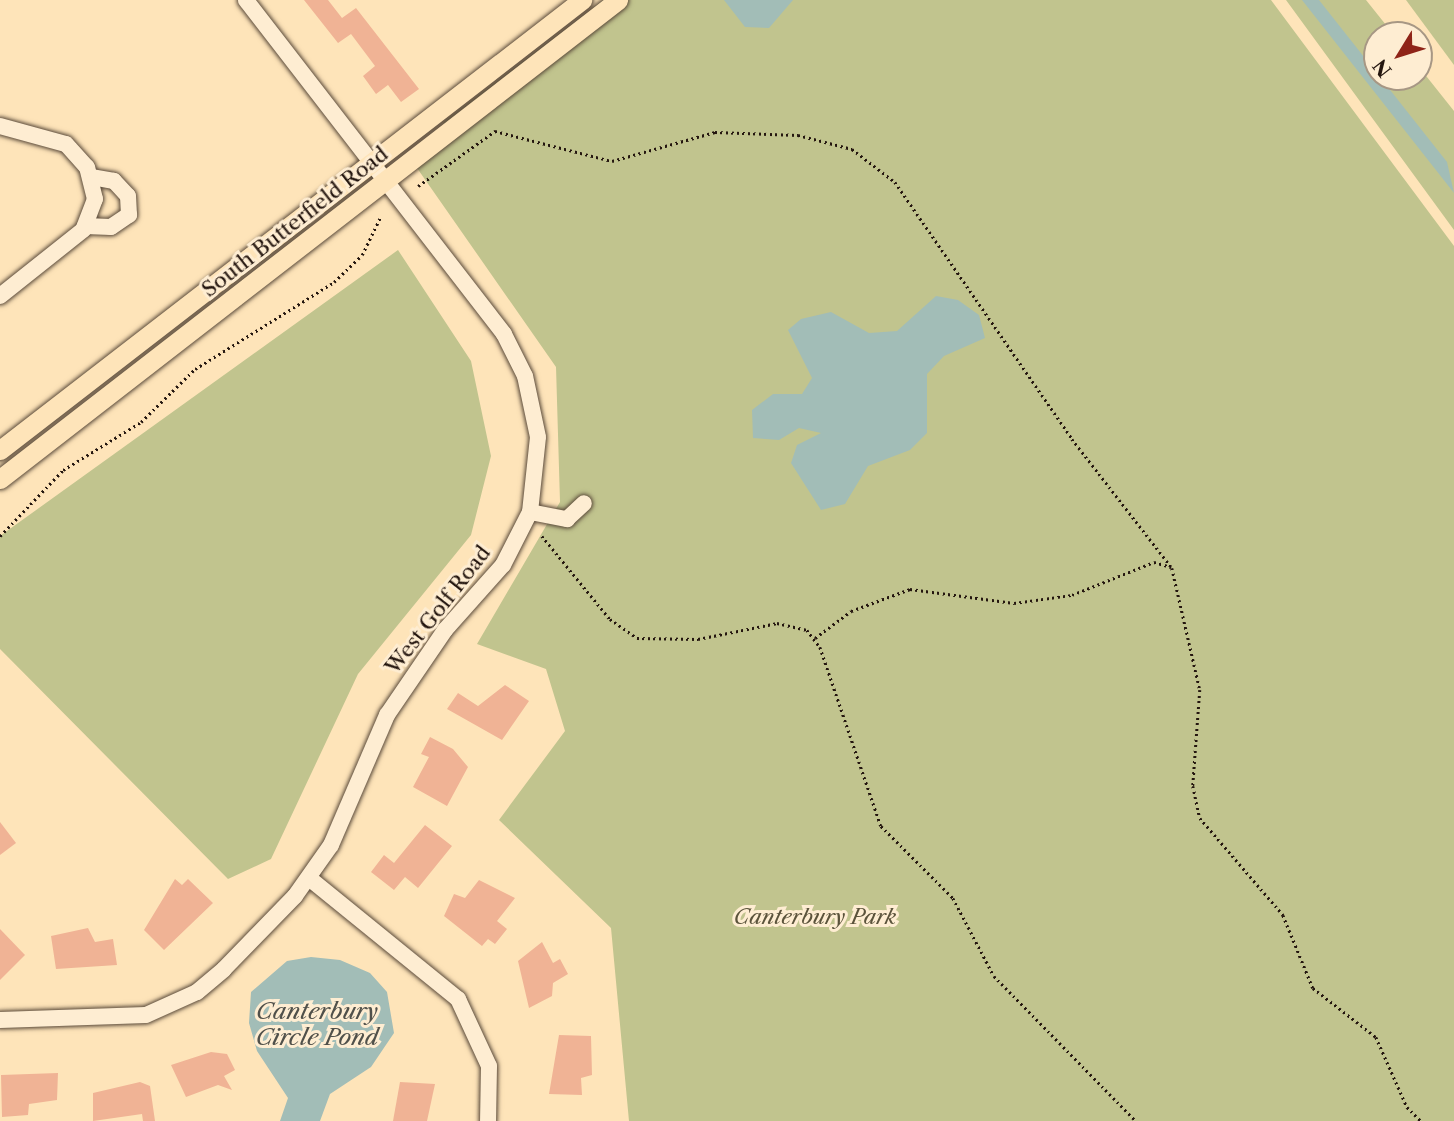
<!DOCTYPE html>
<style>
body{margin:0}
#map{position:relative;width:1454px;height:1121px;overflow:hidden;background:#fee4b9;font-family:"Libre Caslon Text",serif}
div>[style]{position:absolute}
.green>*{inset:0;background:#c1c48e}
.water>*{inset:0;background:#a2bdb7}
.building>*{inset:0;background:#f0b395}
.path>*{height:2.5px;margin-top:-1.25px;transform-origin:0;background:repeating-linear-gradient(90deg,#24160f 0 2px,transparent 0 5.5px)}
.roads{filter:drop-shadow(0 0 2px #5a4a3a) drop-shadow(0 0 2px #5a4a3a)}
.minor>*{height:16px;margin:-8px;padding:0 8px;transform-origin:8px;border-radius:8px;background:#feedd2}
.major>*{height:19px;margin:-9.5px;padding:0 9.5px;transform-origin:9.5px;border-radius:9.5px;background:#fee4b9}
span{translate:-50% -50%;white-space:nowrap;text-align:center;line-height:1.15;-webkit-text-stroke:6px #feedd2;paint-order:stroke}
.street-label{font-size:21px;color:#24160f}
.park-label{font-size:21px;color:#5b533b;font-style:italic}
.water-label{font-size:23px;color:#50504a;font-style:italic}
.north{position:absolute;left:1363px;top:21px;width:70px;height:70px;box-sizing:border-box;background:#feedd2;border:2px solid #a79784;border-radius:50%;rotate:232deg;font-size:19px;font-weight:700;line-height:28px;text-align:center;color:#24160f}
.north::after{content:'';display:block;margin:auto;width:24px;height:32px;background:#8f2418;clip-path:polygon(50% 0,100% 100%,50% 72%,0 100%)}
</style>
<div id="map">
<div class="green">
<div style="clip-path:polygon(603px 0,1271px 0,1454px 246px,1454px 1121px,629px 1121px,611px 928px,499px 820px,565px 731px,546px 669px,477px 644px,560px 502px,556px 367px,417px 168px,456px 138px,443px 122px)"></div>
<div style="clip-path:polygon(1286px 0,1366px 0,1394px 35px,1377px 35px,1377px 77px,1419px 77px,1419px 67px,1454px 111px,1454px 230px)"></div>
<div style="clip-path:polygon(1406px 0,1454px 0,1454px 65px)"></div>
<div style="clip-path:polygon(398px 250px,471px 361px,491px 456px,471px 535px,358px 674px,271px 859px,228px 879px,0 649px,0 536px)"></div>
</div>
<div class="water">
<div style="clip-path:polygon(724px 0,793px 0,769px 28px,745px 27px)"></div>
<div style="clip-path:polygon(1302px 0,1319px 0,1447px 162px,1454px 193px)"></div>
<div style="clip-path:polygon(936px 296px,958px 300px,979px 315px,985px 338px,944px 356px,927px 374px,927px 433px,910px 450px,868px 466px,845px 504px,821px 510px,791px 463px,797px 445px,821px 433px,799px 428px,779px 440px,753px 438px,752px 410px,773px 394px,802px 394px,812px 378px,788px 330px,801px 319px,831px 312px,869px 333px,897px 331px)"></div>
<div style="clip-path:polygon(311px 957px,340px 960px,370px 973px,387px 992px,394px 1033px,371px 1067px,330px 1094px,320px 1121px,280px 1121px,288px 1098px,257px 1051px,249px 1023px,251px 992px,287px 961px)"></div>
</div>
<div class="building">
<div style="clip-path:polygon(304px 0,328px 0,342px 18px,356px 8px,419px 89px,401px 102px,388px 85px,376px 94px,363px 76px,375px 66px,351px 34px,338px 43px)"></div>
<div style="clip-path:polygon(505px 685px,529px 701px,502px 740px,447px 709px,458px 693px,478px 706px)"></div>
<div style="clip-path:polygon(430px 737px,453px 749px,468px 767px,447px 806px,413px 787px,429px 757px,421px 754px)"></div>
<div style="clip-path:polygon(0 822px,16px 843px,0 855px)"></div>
<div style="clip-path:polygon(425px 825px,452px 846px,418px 888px,405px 877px,394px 890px,371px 872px,384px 855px,394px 863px)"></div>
<div style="clip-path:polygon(175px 879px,182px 885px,188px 879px,213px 903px,164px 950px,144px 930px)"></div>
<div style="clip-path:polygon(479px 880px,515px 898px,497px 921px,507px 929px,495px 944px,488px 939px,482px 946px,444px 916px,454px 894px,465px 898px)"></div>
<div style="clip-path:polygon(88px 928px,95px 942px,113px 939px,117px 965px,56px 969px,51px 936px)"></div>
<div style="clip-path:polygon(0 929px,25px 955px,0 980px)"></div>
<div style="clip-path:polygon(542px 942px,553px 963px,560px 959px,568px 974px,553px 983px,552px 996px,529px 1008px,518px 961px)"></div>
<div style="clip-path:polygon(559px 1035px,591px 1036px,592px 1075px,581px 1078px,582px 1095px,549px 1094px)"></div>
<div style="clip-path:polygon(211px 1052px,227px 1054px,235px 1070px,224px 1076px,232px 1090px,218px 1085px,186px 1097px,171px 1065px)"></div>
<div style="clip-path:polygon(58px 1073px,57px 1100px,29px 1104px,28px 1115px,2px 1117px,1px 1075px)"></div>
<div style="clip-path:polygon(140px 1082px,150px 1086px,155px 1121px,143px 1121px,142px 1114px,93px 1121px,93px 1093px)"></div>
<div style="clip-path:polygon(400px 1082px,435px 1084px,427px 1121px,393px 1121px)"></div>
</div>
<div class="path">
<div style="left:418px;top:186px;width:95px;rotate:-35.5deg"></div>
<div style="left:495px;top:131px;width:121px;rotate:14.4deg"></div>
<div style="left:612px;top:161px;width:107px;rotate:-15.7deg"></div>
<div style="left:715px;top:132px;width:83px;rotate:2.1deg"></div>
<div style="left:798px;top:135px;width:56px;rotate:14.5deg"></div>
<div style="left:852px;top:149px;width:54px;rotate:37.5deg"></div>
<div style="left:895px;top:182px;width:312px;rotate:55.4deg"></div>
<div style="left:1072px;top:439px;width:163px;rotate:52.2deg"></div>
<div style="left:1172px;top:568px;width:125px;rotate:77.1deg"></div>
<div style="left:1200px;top:690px;width:96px;rotate:94.2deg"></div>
<div style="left:1193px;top:786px;width:33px;rotate:78deg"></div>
<div style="left:1200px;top:818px;width:128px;rotate:49.4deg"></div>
<div style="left:1283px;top:915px;width:79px;rotate:67.7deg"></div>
<div style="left:1313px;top:988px;width:80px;rotate:37.9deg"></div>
<div style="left:1376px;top:1037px;width:77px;rotate:66.1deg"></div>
<div style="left:1407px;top:1107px;width:20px;rotate:45deg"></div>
<div style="left:0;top:536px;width:91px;rotate:-46.3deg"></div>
<div style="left:63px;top:470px;width:92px;rotate:-31.6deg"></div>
<div style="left:141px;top:422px;width:76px;rotate:-44.5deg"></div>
<div style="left:195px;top:369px;width:164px;rotate:-32deg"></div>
<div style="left:334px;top:282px;width:39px;rotate:-44deg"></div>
<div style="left:362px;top:255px;width:43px;rotate:-64deg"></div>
<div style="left:542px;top:536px;width:107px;rotate:50.7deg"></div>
<div style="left:610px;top:619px;width:33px;rotate:35deg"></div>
<div style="left:637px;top:638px;width:61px;rotate:0.9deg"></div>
<div style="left:698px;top:639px;width:81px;rotate:-11.4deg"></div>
<div style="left:777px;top:623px;width:31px;rotate:13deg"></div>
<div style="left:807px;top:630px;width:21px;rotate:53deg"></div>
<div style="left:820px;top:647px;width:189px;rotate:71.2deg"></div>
<div style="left:881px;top:826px;width:102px;rotate:45deg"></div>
<div style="left:953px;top:898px;width:88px;rotate:62.3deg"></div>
<div style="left:994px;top:976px;width:203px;rotate:45.6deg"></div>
<div style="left:815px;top:638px;width:45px;rotate:-36.9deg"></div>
<div style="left:851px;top:611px;width:63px;rotate:-20.4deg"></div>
<div style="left:910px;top:589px;width:105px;rotate:7.7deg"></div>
<div style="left:1014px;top:603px;width:59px;rotate:-7.9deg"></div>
<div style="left:1072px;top:595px;width:88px;rotate:-21.9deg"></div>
<div style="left:1154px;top:562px;width:18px;rotate:16deg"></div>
</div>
<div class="roads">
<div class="minor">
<div style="left:0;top:126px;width:68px;rotate:15.3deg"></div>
<div style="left:66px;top:144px;width:31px;rotate:48deg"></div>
<div style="left:87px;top:167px;width:33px;rotate:76deg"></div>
<div style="left:95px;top:199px;width:33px;rotate:111deg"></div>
<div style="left:83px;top:230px;width:106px;rotate:141.5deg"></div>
<div style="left:85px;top:226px;width:26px;rotate:2deg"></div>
<div style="left:111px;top:227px;width:22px;rotate:-34deg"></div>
<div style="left:129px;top:215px;width:19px;rotate:-93deg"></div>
<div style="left:128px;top:196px;width:21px;rotate:-133deg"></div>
<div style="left:114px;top:181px;width:22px;rotate:-170deg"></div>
<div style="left:530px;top:512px;width:38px;rotate:11deg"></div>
<div style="left:567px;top:519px;width:23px;rotate:-43deg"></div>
<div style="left:309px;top:878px;width:192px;rotate:39.1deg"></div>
<div style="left:458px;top:999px;width:74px;rotate:65.2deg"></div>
<div style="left:489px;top:1066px;width:55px;rotate:91deg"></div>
<div style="left:0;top:1020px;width:146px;rotate:-2deg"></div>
<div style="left:146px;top:1015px;width:56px;rotate:-24.3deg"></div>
<div style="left:197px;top:992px;width:35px;rotate:-40deg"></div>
<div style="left:224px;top:969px;width:102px;rotate:-45.8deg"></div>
<div style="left:295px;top:896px;width:62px;rotate:-54.8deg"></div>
<div style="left:331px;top:845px;width:142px;rotate:-66.7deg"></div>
<div style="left:387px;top:715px;width:103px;rotate:-55.7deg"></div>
<div style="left:445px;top:630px;width:87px;rotate:-48.3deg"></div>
<div style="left:503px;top:565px;width:59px;rotate:-63deg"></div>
<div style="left:530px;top:512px;width:75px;rotate:-83.9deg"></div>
<div style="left:538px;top:437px;width:62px;rotate:-102deg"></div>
<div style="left:525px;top:376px;width:47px;rotate:-116.6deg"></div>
<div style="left:504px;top:334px;width:422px;rotate:-127.7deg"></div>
</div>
<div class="major">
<div style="left:0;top:450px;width:736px;rotate:-37.71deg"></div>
<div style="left:0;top:479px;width:782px;rotate:-37.78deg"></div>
</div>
</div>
<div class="street-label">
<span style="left:295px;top:222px;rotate:-38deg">South Butterfield Road</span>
<span style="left:438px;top:610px;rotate:-52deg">West Golf Road</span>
</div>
<div class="park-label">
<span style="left:815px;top:917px">Canterbury Park</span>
</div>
<div class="water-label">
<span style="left:317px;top:1024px">Canterbury<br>Circle Pond</span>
</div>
<div class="north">N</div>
</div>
